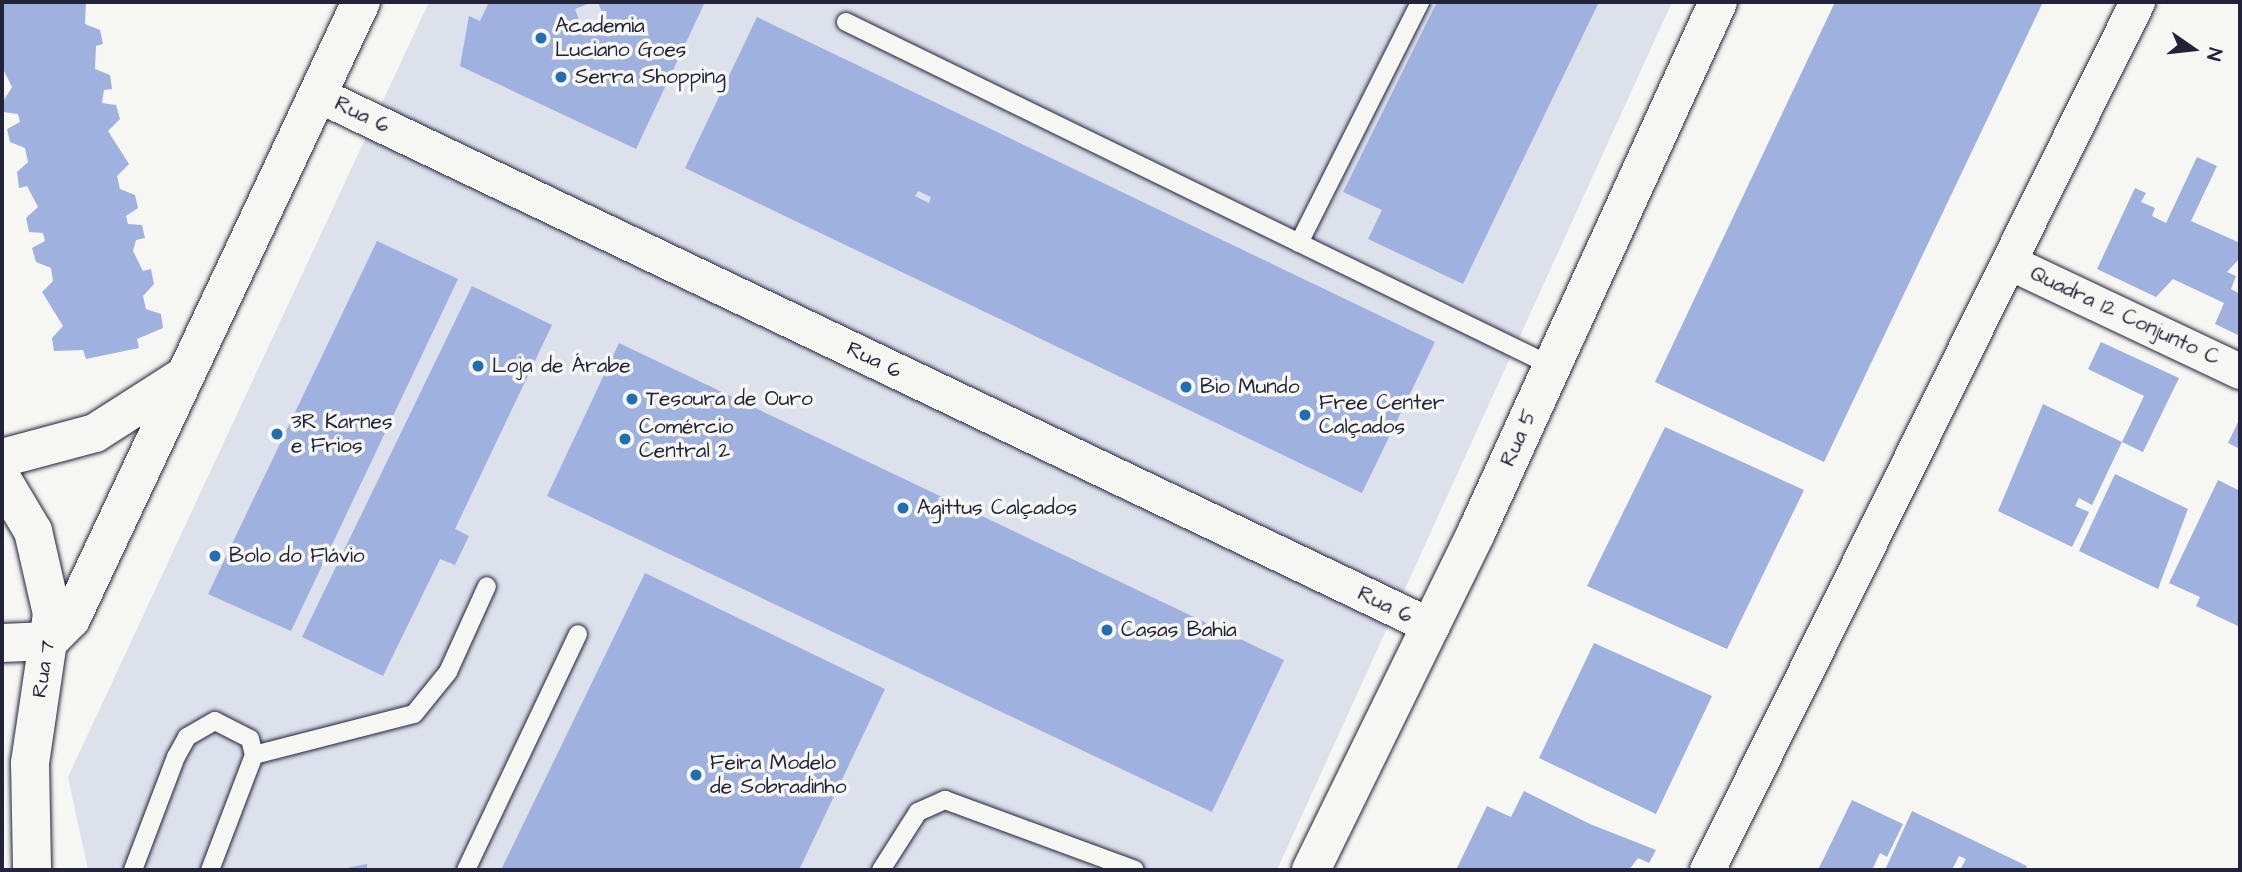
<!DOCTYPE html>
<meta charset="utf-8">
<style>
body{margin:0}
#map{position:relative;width:2242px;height:872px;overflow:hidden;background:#f6f6f2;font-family:"Architects Daughter",sans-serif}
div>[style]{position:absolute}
.built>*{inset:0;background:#dce1ec}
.building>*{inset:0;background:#9fb1df}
.roads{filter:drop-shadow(0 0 2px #22223b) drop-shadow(0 0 2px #22223b)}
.service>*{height:18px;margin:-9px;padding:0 9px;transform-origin:9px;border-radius:9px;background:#f6f6f2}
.minor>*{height:35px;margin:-17.5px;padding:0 17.5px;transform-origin:17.5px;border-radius:17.5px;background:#f6f6f2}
.tertiary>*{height:38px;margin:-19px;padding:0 19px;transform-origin:19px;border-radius:19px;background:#f6f6f2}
.secondary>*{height:38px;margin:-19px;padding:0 19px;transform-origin:19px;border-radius:19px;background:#f6f6f2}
.dots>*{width:19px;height:19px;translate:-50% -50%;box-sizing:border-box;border:4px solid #f6f6f2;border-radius:50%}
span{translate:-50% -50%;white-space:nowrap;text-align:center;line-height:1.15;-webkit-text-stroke:7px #f6f6f2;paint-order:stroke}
.poi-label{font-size:21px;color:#22223b}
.left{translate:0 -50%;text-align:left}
.street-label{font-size:21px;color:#22223b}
.frame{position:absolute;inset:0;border:4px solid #22223b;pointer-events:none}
.north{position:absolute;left:2158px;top:14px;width:70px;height:70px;-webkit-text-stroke:5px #f6f6f2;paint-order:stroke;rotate:104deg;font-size:19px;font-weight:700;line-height:28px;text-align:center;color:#22223b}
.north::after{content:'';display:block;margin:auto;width:24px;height:32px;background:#22223b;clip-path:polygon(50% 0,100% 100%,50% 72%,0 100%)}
</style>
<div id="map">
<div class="built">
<div style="clip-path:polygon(429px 2px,1672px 2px,1277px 870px,88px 870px,68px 777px)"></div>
</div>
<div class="building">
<div style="clip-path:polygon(2px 2px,86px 2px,85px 24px,100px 30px,103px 44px,96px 46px,95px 69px,110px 75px,112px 89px,104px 90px,102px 103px,116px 105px,120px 119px,108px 131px,129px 164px,117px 176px,120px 189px,135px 195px,138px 208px,126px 216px,128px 224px,142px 225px,145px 238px,136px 240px,133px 251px,143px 271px,151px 269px,154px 284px,143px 296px,146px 309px,161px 314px,163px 328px,137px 339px,139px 348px,86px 359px,83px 350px,54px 351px,52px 338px,63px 326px,42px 292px,53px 281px,51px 268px,36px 262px,32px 248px,45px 241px,43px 233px,29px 232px,26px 218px,38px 207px,27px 186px,19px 188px,17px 172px,28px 162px,25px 148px,10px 142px,7px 129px,20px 122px,18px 114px,3px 112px,2px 103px,12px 87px,2px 67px)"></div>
<div style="clip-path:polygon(489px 2px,593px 2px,575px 9px,583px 31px,606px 23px,598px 2px,705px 2px,636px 149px,460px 66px,469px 16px,480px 21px)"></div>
<div style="clip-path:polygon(1437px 2px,1599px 2px,1463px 284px,1368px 239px,1382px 210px,1343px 192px)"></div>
<div style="clip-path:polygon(1835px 2px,2043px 2px,1824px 462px,1655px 382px)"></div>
<div style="clip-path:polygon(evenodd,757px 17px,1435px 342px,1362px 493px,685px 168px,757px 17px,918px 191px,931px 197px,929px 203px,915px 196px,918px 191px)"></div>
<div style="clip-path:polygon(2197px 157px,2217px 166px,2191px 221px,2240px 243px,2240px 258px,2227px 272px,2236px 276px,2231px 289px,2240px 294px,2240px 336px,2215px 324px,2224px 303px,2173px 279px,2156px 297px,2097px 269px,2135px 188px,2146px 193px,2141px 202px,2155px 208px,2152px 216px,2166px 223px)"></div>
<div style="clip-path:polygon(377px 241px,458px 279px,291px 631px,208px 594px)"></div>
<div style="clip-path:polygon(472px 286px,552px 325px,455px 529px,469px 536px,455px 565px,440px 559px,383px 676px,302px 637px)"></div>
<div style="clip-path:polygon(2101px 342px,2179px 378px,2143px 452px,2122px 442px,2144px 396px,2088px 369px)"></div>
<div style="clip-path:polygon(619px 343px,1284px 660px,1212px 812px,547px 496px)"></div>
<div style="clip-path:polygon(2043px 404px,2122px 442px,2092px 505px,2079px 498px,2075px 506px,2089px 512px,2072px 547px,1998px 511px)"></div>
<div style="clip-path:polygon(2240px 418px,2240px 449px,2228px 443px)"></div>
<div style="clip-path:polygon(1665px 427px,1804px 490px,1727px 649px,1587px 586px)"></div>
<div style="clip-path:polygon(2115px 474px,2188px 509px,2158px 589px,2079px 551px)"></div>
<div style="clip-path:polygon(2218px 480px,2240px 491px,2240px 627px,2196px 606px,2200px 597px,2169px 583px)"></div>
<div style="clip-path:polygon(645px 573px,885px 689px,799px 870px,501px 870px)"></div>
<div style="clip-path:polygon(1594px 643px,1712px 696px,1656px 814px,1539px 758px)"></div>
<div style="clip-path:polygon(1524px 791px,1590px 824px,1656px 850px,1649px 863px,1638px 858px,1629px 870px,1456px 870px,1487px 806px,1511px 817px)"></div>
<div style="clip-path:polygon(1852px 800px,1903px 824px,1887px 857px,1880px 853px,1872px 870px,1818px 870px)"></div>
<div style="clip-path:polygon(1912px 811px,2027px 866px,2026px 870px,1960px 870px,1966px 859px,1959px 856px,1952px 870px,1885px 870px)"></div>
<div style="clip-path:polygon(367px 864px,367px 870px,343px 870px,342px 869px)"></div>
</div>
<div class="roads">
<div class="service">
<div style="left:846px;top:22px;width:785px;rotate:25.98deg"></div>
<div style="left:1299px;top:243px;width:270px;rotate:-63.3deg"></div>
<div style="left:254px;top:755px;width:165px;rotate:-14.4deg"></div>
<div style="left:414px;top:714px;width:54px;rotate:-51deg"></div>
<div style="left:448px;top:672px;width:94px;rotate:-65.6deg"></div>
<div style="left:133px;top:870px;width:121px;rotate:-69.2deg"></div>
<div style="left:176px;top:757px;width:23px;rotate:-61deg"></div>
<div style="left:187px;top:737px;width:32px;rotate:-30deg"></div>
<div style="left:215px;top:721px;width:39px;rotate:27deg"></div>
<div style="left:250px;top:739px;width:16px;rotate:76deg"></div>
<div style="left:254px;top:755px;width:123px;rotate:110.9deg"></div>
<div style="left:466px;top:870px;width:261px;rotate:-64.6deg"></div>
<div style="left:881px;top:870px;width:69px;rotate:-57.5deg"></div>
<div style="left:918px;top:812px;width:30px;rotate:-24deg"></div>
<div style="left:945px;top:800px;width:202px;rotate:20.2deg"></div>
</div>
<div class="minor">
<div style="left:317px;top:94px;width:1235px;rotate:25.53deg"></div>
<div style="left:2009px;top:262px;width:255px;rotate:25.3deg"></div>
<div style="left:1707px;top:870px;width:969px;rotate:-63.65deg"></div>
</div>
<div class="tertiary">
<div style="left:2px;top:458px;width:96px;rotate:-15deg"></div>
<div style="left:95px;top:433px;width:102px;rotate:-32.6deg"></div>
<div style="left:2px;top:643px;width:47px;rotate:-2.4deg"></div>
<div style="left:49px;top:641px;width:31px;rotate:-45deg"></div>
<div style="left:71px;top:619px;width:682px;rotate:-64.83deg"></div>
<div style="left:1311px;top:870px;width:375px;rotate:-63.9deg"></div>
<div style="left:1476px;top:533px;width:584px;rotate:-65.5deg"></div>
</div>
<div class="secondary">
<div style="left:2px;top:479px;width:61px;rotate:59.2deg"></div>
<div style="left:33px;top:531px;width:85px;rotate:77.1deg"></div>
<div style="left:52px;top:614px;width:151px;rotate:98.4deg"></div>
<div style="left:30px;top:763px;width:107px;rotate:88.9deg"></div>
</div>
</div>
<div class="dots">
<div style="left:541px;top:38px;background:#1f6fb2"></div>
<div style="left:561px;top:77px;background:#1f6fb2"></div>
<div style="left:478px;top:366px;background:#1f6fb2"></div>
<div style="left:1186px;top:387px;background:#1f6fb2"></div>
<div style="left:632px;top:399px;background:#1f6fb2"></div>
<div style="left:1305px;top:415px;background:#1f6fb2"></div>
<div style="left:277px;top:434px;background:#1f6fb2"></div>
<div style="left:625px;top:439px;background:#1f6fb2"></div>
<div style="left:903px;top:508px;background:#1f6fb2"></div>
<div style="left:215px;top:556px;background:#1f6fb2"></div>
<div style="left:1107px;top:630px;background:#1f6fb2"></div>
<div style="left:696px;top:775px;background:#1f6fb2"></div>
</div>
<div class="poi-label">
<span class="left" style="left:555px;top:38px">Academia<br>Luciano Goes</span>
<span class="left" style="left:575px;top:77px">Serra Shopping</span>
<span class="left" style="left:492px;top:366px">Loja de Árabe</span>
<span class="left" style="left:1200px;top:387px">Bio Mundo</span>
<span class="left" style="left:646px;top:399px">Tesoura de Ouro</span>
<span class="left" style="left:1319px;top:415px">Free Center<br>Calçados</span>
<span class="left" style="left:291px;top:434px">3R Karnes<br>e Frios</span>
<span class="left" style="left:639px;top:439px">Comércio<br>Central 2</span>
<span class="left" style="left:917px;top:508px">Agittus Calçados</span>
<span class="left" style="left:229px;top:556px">Bolo do Flávio</span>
<span class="left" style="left:1121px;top:630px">Casas Bahia</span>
<span class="left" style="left:710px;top:775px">Feira Modelo<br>de Sobradinho</span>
</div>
<div class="street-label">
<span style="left:362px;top:115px;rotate:26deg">Rua 6</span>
<span style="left:2125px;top:316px;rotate:25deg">Quadra 12 Conjunto C</span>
<span style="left:874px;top:360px;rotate:26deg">Rua 6</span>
<span style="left:1519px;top:438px;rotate:-66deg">Rua 5</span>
<span style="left:1385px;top:605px;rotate:26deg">Rua 6</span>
<span style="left:44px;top:669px;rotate:-81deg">Rua 7</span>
</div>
<div class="frame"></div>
<div class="north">N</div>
</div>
